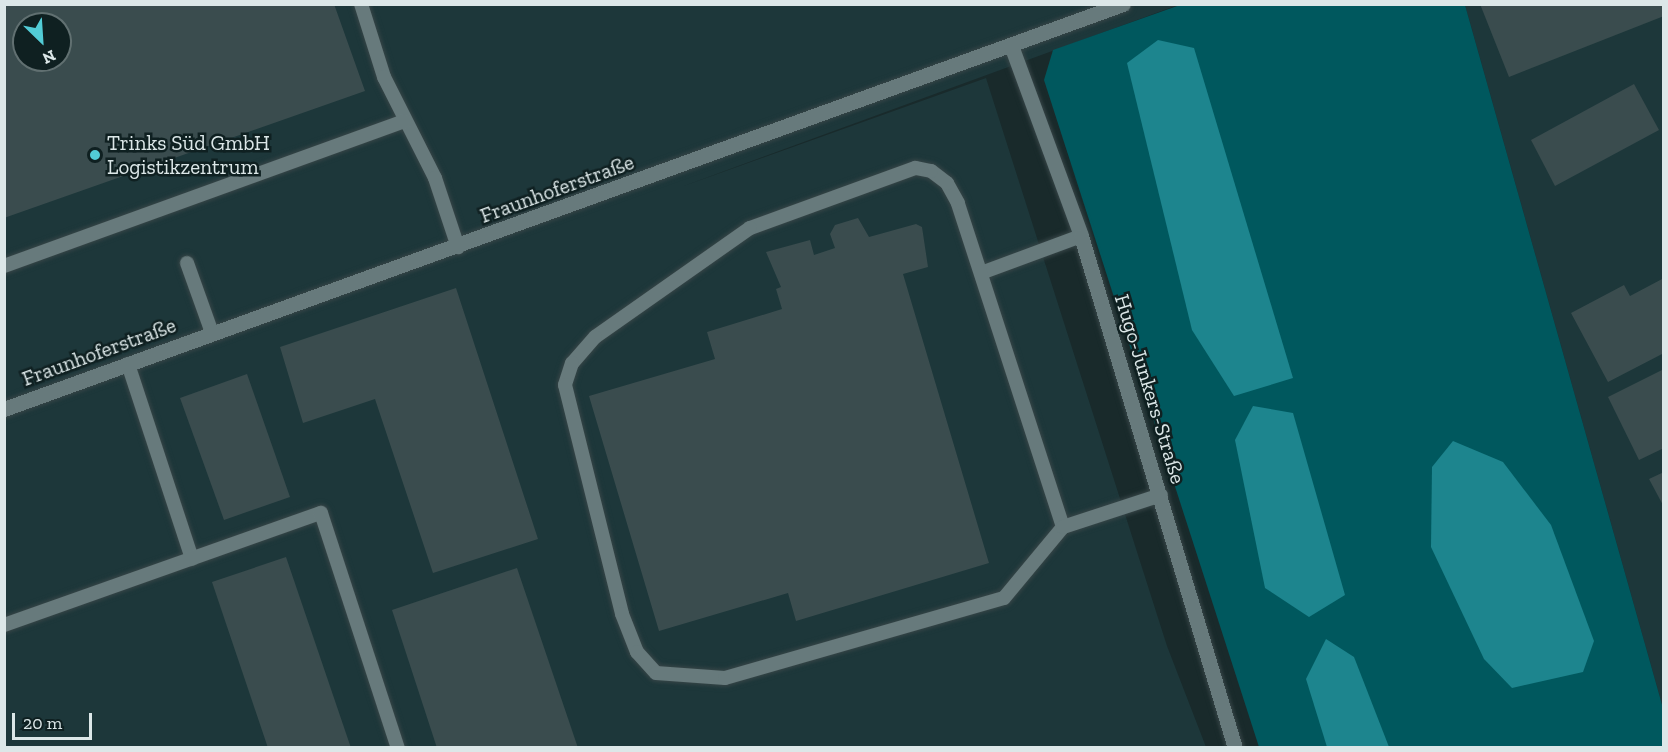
<!DOCTYPE html>
<meta charset="utf-8">
<style>
body{margin:0}
#map{position:relative;width:1668px;height:752px;overflow:hidden;background:#192a2b;font-family:"Zilla Slab",serif}
div>[style]{position:absolute}
.built>*{inset:0;background:#1d373a}
.forest>*{inset:0;background:#00585e}
.water>*{inset:0;background:#1d858e}
.building>*{inset:0;background:#3a4c4e}
.roads{filter:drop-shadow(0 0 2px #374547) drop-shadow(0 0 2px #374547)}
.lane>*{height:14px;margin:-7px;padding:0 7px;transform-origin:7px;border-radius:7px;background:#677a7c}
.street>*{height:15px;margin:-7.5px;padding:0 7.5px;transform-origin:7.5px;border-radius:7.5px;background:#677a7c}
.dots>*{width:16px;height:16px;translate:-50% -50%;box-sizing:border-box;border:3px solid #0f2021;border-radius:50%}
span{translate:-50% -50%;white-space:nowrap;text-align:center;line-height:1.15;-webkit-text-stroke:5px #0f2021;paint-order:stroke}
.poi-label{font-size:21px;color:#dce7e8}
.left{translate:0 -50%;text-align:left}
.street-label{font-size:21px;color:#dce7e8}
.frame{position:absolute;inset:0;border:6px solid #dce7e8;pointer-events:none}
.north{position:absolute;left:12px;top:12px;width:60px;height:60px;box-sizing:border-box;background:#0f2021;border:2px solid #617071;border-radius:50%;rotate:155deg;font-size:16px;font-weight:700;line-height:24px;text-align:center;color:#dce7e8}
.north::after{content:'';display:block;margin:auto;width:21px;height:27px;background:#52ccd6;clip-path:polygon(50% 0,100% 100%,50% 72%,0 100%)}
.scale{position:absolute;left:12px;top:713px;width:80px;height:27px;box-sizing:border-box;border:3px solid #dce7e8;border-top:0;padding-left:8px;font-size:18px;line-height:21px;white-space:nowrap;color:#dce7e8;-webkit-text-stroke:4px #0f2021;paint-order:stroke}
</style>
<div id="map">
<div class="built">
<div style="clip-path:polygon(evenodd,4px 5px,1178px 5px,681px 187px,986px 78px,1167px 646px,1206px 747px,5px 747px,4px 5px,24px 24px,60px 24px,60px 60px,24px 60px,24px 24px)"></div>
<div style="clip-path:polygon(1465px 5px,1663px 5px,1663px 708px)"></div>
</div>
<div class="forest">
<div style="clip-path:polygon(1180px 5px,1465px 5px,1663px 708px,1663px 747px,1259px 747px,1044px 80px,1053px 50px)"></div>
</div>
<div class="water">
<div style="clip-path:polygon(1158px 40px,1194px 48px,1293px 378px,1234px 396px,1192px 330px,1127px 63px)"></div>
<div style="clip-path:polygon(1253px 406px,1293px 413px,1345px 595px,1309px 617px,1265px 588px,1235px 440px)"></div>
<div style="clip-path:polygon(1453px 441px,1503px 462px,1551px 525px,1594px 641px,1583px 672px,1512px 688px,1484px 659px,1431px 547px,1432px 467px)"></div>
<div style="clip-path:polygon(1326px 639px,1354px 657px,1389px 747px,1327px 747px,1306px 679px)"></div>
</div>
<div class="building">
<div style="clip-path:polygon(evenodd,4px 4px,334px 4px,365px 91px,4px 218px,4px 4px,24px 24px,60px 24px,60px 60px,24px 60px,24px 24px)"></div>
<div style="clip-path:polygon(1480px 4px,1664px 4px,1664px 16px,1509px 77px)"></div>
<div style="clip-path:polygon(1634px 84px,1659px 130px,1555px 186px,1531px 140px)"></div>
<div style="clip-path:polygon(858px 218px,869px 237px,916px 224px,922px 227px,928px 267px,903px 274px,989px 563px,796px 621px,788px 593px,659px 631px,589px 396px,715px 359px,707px 332px,782px 309px,776px 289px,781px 287px,766px 252px,810px 240px,814px 255px,835px 248px,830px 234px,835px 225px)"></div>
<div style="clip-path:polygon(1664px 278px,1664px 353px,1608px 382px,1571px 313px,1624px 285px,1630px 296px)"></div>
<div style="clip-path:polygon(456px 288px,538px 539px,433px 573px,375px 399px,303px 423px,280px 347px)"></div>
<div style="clip-path:polygon(1664px 369px,1664px 448px,1639px 460px,1608px 397px)"></div>
<div style="clip-path:polygon(247px 374px,290px 497px,224px 520px,180px 398px)"></div>
<div style="clip-path:polygon(1664px 472px,1664px 507px,1649px 479px)"></div>
<div style="clip-path:polygon(286px 557px,351px 748px,268px 748px,212px 582px)"></div>
<div style="clip-path:polygon(517px 568px,578px 748px,437px 748px,392px 610px)"></div>
</div>
<div class="roads">
<div class="lane">
<div style="left:361px;top:4px;width:77px;rotate:72.5deg"></div>
<div style="left:384px;top:77px;width:113px;rotate:63.2deg"></div>
<div style="left:435px;top:178px;width:73px;rotate:71.6deg"></div>
<div style="left:187px;top:263px;width:74px;rotate:70.3deg"></div>
<div style="left:4px;top:266px;width:426px;rotate:-19.9deg"></div>
<div style="left:981px;top:273px;width:107px;rotate:-20.3deg"></div>
<div style="left:128px;top:364px;width:205px;rotate:71.8deg"></div>
<div style="left:1063px;top:527px;width:341px;rotate:-108deg"></div>
<div style="left:958px;top:203px;width:23px;rotate:-119deg"></div>
<div style="left:947px;top:183px;width:20px;rotate:-143deg"></div>
<div style="left:931px;top:171px;width:16px;rotate:-169deg"></div>
<div style="left:915px;top:168px;width:176px;rotate:160deg"></div>
<div style="left:750px;top:228px;width:189px;rotate:144.9deg"></div>
<div style="left:595px;top:337px;width:35px;rotate:131deg"></div>
<div style="left:572px;top:363px;width:23px;rotate:108deg"></div>
<div style="left:565px;top:385px;width:236px;rotate:76deg"></div>
<div style="left:622px;top:614px;width:41px;rotate:68.5deg"></div>
<div style="left:637px;top:652px;width:28px;rotate:48deg"></div>
<div style="left:656px;top:673px;width:69px;rotate:4.1deg"></div>
<div style="left:725px;top:678px;width:290px;rotate:-16deg"></div>
<div style="left:1004px;top:598px;width:92px;rotate:-50.3deg"></div>
<div style="left:1063px;top:527px;width:103px;rotate:-18.1deg"></div>
<div style="left:4px;top:625px;width:336px;rotate:-19.5deg"></div>
<div style="left:321px;top:513px;width:247px;rotate:71.9deg"></div>
</div>
<div class="street">
<div style="left:1012px;top:48px;width:200px;rotate:69.8deg"></div>
<div style="left:1081px;top:236px;width:535px;rotate:73.26deg"></div>
<div style="left:4px;top:409px;width:1190px;rotate:-19.9deg"></div>
</div>
</div>
<div class="dots">
<div style="left:95px;top:155px;background:#52ccd6"></div>
</div>
<div class="poi-label">
<span class="left" style="left:107px;top:155px">Trinks Süd GmbH<br>Logistikzentrum</span>
</div>
<div class="street-label">
<span style="left:557px;top:189px;rotate:-20deg">Fraunhoferstraße</span>
<span style="left:99px;top:352px;rotate:-20deg">Fraunhoferstraße</span>
<span style="left:1150px;top:389px;rotate:73deg">Hugo-Junkers-Straße</span>
</div>
<div class="frame"></div>
<div class="north">N</div>
<div class="scale">20 m</div>
</div>
